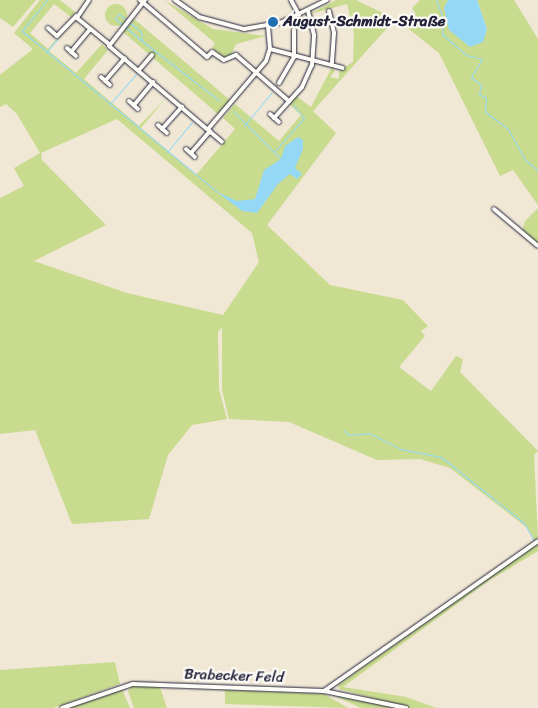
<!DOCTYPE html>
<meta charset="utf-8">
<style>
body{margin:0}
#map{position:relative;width:538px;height:708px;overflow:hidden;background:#f0e7d5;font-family:Sriracha,sans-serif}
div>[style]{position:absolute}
.green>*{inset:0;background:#c8db8f}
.round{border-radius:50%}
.water>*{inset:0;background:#94d8f6}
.stream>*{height:1px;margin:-0.5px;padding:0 0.5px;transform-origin:0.5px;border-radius:0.5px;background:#94d8f6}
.roads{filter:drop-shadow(0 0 1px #22223b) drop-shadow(0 0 1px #22223b)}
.street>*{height:4px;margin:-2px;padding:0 2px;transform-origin:2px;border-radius:2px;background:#fdfcf7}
.dots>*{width:14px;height:14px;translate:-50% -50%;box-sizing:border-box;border:2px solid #fdfcf7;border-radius:50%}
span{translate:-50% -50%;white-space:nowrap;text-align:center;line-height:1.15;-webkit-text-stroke:4.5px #fdfcf7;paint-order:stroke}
.poi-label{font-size:15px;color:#22223b;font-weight:700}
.left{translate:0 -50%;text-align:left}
.street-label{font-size:15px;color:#22223b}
</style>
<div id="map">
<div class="green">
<div style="clip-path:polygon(0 0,36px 0,13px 27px,0 18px)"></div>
<div style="clip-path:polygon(evenodd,40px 0,60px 0,75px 12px,71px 17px,54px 4px,30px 33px,48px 49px,73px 19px,49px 51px,76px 73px,102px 44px,108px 50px,84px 79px,139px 126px,166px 98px,141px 128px,196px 175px,235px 129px,223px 118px,235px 104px,279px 141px,301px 115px,289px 104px,296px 96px,311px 107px,332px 67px,335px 71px,330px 77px,339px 79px,339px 71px,353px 62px,354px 33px,347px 4px,310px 14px,336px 0,356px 0,395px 19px,313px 111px,336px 133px,267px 225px,330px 285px,403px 300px,428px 326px,421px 331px,425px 336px,399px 367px,431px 391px,456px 356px,463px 359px,460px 372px,538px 451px,534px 455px,538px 539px,535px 542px,526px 527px,450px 468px,420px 459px,377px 460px,289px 422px,229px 419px,222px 390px,222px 327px,218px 332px,219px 389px,227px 419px,192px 425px,168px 455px,149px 519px,72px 524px,35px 430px,0 434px,0 198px,24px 186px,14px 168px,40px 153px,17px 114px,6px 104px,0 107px,0 75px,33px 49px,14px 33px,40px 0,117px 119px,252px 233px,259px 262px,223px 315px,127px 293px,34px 261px,106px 225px,42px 160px,41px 153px,117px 119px)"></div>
<div style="clip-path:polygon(164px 0,213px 29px,266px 36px,236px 44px,231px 56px,224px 57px,212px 48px,215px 43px)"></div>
<div style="clip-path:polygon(420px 0,448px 0,451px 24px,487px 29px,477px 0,514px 0,538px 39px,538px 205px,513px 170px,500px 176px,439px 53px,405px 26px,416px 15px,412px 8px)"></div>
<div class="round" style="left:105px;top:4px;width:22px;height:22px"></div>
<div style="clip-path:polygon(134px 19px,230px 100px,218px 114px,123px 32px)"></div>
<div style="clip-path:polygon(538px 208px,538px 244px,522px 232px,525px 221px)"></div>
<div style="clip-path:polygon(538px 543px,538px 551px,490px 580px,343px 687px,406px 697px,436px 708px,410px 708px,339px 689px,338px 685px)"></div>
<div style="clip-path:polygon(115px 662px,120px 684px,53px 708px,0 708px,0 670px)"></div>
<div style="clip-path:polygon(132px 686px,160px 687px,167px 708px,134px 708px,128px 691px)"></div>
<div style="clip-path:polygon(122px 689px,130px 708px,66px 708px)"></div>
<div style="clip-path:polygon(225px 690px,324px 694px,348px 708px,225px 704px)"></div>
<div style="clip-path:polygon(333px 695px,403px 708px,361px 708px)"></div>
</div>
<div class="water">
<div style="clip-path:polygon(448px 0,477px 0,487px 29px,483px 42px,470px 47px,449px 30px,444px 8px)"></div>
<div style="clip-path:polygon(298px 137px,303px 140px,303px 149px,295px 168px,302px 174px,297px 179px,290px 174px,278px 184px,257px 213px,242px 211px,217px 192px,237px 201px,255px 199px,264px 170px,281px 159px,285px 146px)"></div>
</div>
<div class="stream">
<div style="left:47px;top:0;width:40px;rotate:129deg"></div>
<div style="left:22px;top:31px;width:253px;rotate:39.5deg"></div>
<div style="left:436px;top:0;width:22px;rotate:69deg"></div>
<div style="left:444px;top:21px;width:13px;rotate:99deg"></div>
<div style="left:442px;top:34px;width:32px;rotate:41deg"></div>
<div style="left:466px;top:55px;width:16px;rotate:14deg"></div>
<div style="left:482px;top:59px;width:21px;rotate:121deg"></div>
<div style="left:471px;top:77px;width:13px;rotate:39deg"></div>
<div style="left:481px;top:85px;width:9px;rotate:103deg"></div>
<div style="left:479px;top:94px;width:8px;rotate:30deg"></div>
<div style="left:486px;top:98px;width:14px;rotate:94deg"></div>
<div style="left:485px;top:112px;width:29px;rotate:36deg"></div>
<div style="left:508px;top:129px;width:35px;rotate:61deg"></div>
<div style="left:525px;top:160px;width:16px;rotate:38deg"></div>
<div style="left:142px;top:41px;width:35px;rotate:-140deg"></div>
<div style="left:115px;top:18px;width:6px;rotate:-45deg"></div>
<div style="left:119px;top:14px;width:28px;rotate:39deg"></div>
<div style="left:141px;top:32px;width:9px;rotate:84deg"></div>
<div style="left:142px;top:41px;width:98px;rotate:37.6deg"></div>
<div style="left:46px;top:52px;width:18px;rotate:-49deg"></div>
<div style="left:110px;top:104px;width:40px;rotate:-49deg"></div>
<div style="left:233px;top:111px;width:68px;rotate:45deg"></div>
<div style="left:244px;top:126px;width:44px;rotate:-50.5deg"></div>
<div style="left:275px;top:151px;width:44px;rotate:-48.7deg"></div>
<div style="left:304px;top:118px;width:17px;rotate:-130deg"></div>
<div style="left:167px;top:152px;width:39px;rotate:-50deg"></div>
<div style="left:344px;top:430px;width:6px;rotate:51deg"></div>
<div style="left:348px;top:435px;width:21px;rotate:-5deg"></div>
<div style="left:369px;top:433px;width:35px;rotate:27deg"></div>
<div style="left:400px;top:449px;width:42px;rotate:11deg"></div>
<div style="left:441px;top:457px;width:106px;rotate:38.5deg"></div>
<div style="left:524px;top:523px;width:20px;rotate:60deg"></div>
</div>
<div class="roads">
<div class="street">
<div style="left:89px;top:0;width:22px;rotate:124deg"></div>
<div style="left:77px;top:18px;width:41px;rotate:39.1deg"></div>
<div style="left:140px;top:0;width:88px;rotate:40.4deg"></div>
<div style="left:207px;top:57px;width:7px;rotate:-45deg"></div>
<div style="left:212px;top:52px;width:14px;rotate:34deg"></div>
<div style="left:224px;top:60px;width:13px;rotate:-23deg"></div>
<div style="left:236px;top:55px;width:70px;rotate:41deg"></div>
<div style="left:145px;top:0;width:58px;rotate:128deg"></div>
<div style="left:109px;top:46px;width:148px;rotate:40.3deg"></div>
<div style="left:175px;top:0;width:29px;rotate:35deg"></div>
<div style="left:199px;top:17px;width:47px;rotate:14.9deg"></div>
<div style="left:244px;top:29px;width:39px;rotate:-10deg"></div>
<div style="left:282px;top:22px;width:50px;rotate:-26.1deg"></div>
<div style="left:291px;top:0;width:17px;rotate:62deg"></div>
<div style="left:329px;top:11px;width:23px;rotate:77deg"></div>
<div style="left:334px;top:33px;width:32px;rotate:94deg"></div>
<div style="left:48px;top:28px;width:12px;rotate:42deg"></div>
<div style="left:57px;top:36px;width:28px;rotate:-46deg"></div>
<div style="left:67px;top:48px;width:12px;rotate:42deg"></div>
<div style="left:270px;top:49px;width:75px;rotate:14.6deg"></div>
<div style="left:71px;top:52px;width:30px;rotate:-50deg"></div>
<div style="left:139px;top:70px;width:20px;rotate:-49deg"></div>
<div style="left:101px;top:77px;width:12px;rotate:42deg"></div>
<div style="left:105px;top:81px;width:30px;rotate:-49deg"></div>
<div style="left:279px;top:83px;width:30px;rotate:-60deg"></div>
<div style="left:294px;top:57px;width:27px;rotate:-90deg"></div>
<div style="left:129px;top:101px;width:12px;rotate:42deg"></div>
<div style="left:134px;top:105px;width:30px;rotate:-50deg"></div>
<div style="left:270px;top:114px;width:12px;rotate:42deg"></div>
<div style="left:274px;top:118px;width:42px;rotate:-47.9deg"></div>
<div style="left:302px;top:87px;width:24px;rotate:-66deg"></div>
<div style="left:312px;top:65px;width:30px;rotate:-86deg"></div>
<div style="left:314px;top:35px;width:25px;rotate:-104deg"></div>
<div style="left:158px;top:125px;width:12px;rotate:42deg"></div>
<div style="left:162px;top:129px;width:30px;rotate:-48deg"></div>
<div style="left:208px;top:129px;width:89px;rotate:-49.5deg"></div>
<div style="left:266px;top:61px;width:13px;rotate:-72deg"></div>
<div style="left:270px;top:49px;width:23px;rotate:-95deg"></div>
<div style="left:186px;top:149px;width:12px;rotate:42deg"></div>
<div style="left:191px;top:153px;width:29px;rotate:-49deg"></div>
<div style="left:494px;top:209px;width:57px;rotate:40.1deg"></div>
<div style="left:324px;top:691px;width:261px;rotate:-35deg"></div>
<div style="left:62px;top:708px;width:75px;rotate:-18.7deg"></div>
<div style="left:133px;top:684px;width:191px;rotate:2.1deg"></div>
<div style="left:324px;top:691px;width:84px;rotate:11.7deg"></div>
</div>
</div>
<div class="dots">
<div style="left:273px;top:22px;background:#1f6fb2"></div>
</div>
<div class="poi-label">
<span class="left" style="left:283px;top:22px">August-Schmidt-Straße</span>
</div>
<div class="street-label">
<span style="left:234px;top:676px;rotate:2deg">Brabecker Feld</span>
</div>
</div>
